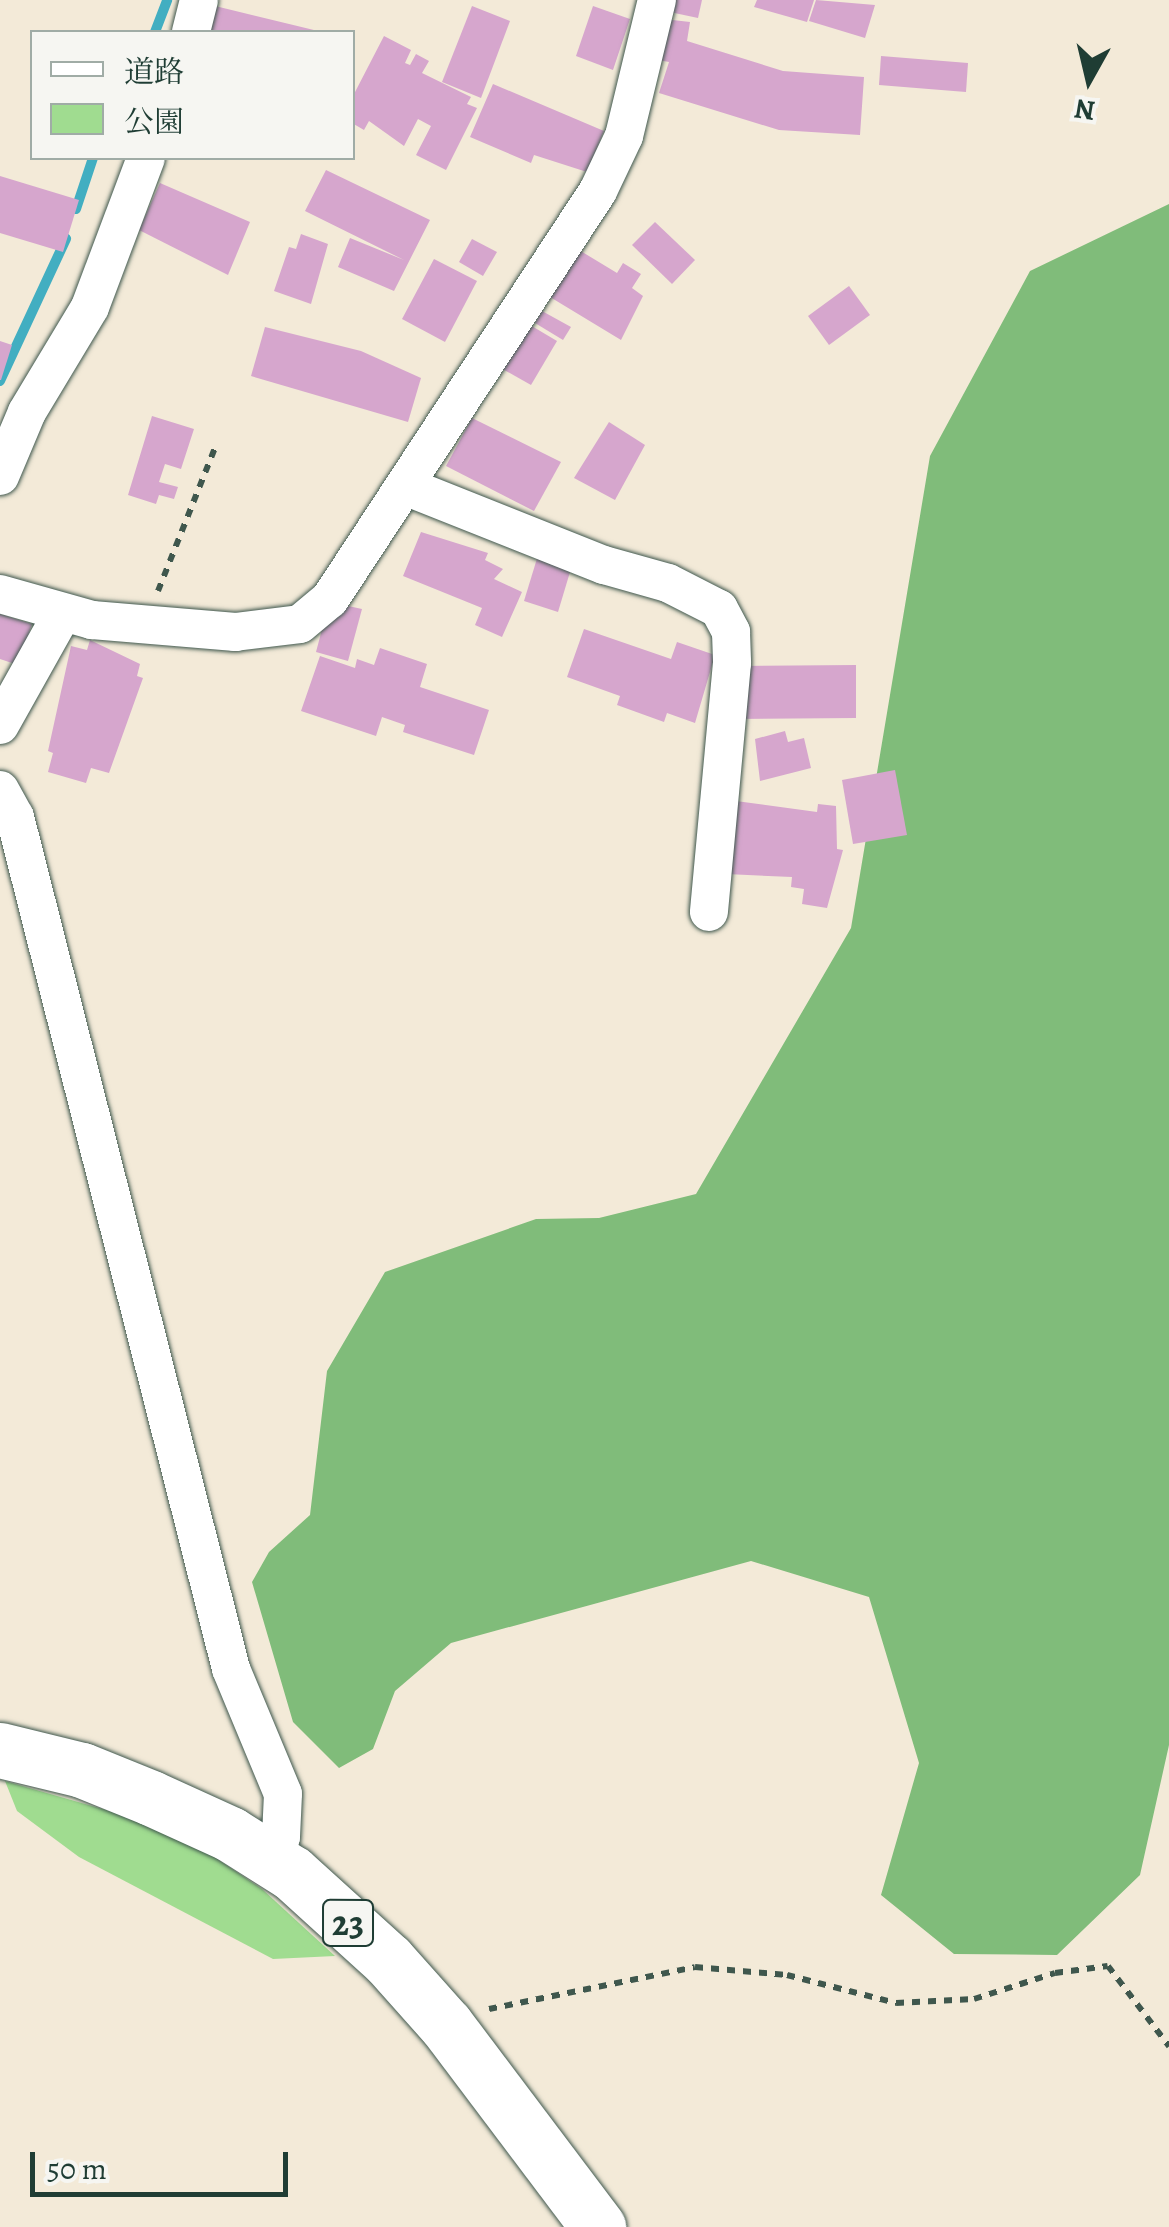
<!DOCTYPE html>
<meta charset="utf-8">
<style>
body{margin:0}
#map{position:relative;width:1169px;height:2227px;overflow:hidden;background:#f3ead8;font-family:Alegreya,"Noto Serif JP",serif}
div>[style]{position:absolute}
.green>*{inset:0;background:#a0dc90}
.forest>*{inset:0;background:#80bc7a}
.stream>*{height:10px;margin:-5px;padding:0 5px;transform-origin:5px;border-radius:5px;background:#42aec1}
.building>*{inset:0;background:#d6a6cd}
.path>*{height:6px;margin-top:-3px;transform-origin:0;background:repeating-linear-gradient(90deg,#3f574d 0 8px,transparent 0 16px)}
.roads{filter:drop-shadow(0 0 2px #3f574d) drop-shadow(0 0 2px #3f574d)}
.street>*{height:38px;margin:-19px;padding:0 19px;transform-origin:19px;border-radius:19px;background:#fff}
.primary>*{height:55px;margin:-27.5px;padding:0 27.5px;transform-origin:27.5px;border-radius:27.5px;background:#fff}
span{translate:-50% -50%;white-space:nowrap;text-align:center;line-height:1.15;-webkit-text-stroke:8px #f6f6f2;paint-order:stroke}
.shield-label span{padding:2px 8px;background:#f6f6f2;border:2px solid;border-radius:8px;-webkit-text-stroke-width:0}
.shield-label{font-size:35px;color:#1f3d34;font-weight:700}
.legend{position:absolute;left:30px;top:30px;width:325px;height:130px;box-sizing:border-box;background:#f6f6f2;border:2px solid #a0aca6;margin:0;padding:12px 18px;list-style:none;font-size:30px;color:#1f3d34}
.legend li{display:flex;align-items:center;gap:20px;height:50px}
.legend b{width:50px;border:2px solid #a0aca6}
.north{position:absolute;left:1039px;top:30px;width:100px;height:100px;-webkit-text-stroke:8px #f6f6f2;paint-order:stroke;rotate:188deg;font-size:28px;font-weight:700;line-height:40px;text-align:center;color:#1f3d34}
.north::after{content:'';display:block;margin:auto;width:35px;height:45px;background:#1f3d34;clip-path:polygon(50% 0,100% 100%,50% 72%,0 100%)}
.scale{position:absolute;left:30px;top:2152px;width:258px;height:45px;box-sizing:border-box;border:5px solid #1f3d34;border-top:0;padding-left:12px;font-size:30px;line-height:35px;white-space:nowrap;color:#1f3d34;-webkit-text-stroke:8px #f6f6f2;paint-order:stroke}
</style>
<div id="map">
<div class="green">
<div style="clip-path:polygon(5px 1781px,113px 1812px,201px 1848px,262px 1889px,335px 1956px,273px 1959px,79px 1857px,17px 1811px)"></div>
</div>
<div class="forest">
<div style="clip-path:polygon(1169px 204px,1169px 1745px,1140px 1875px,1057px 1955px,954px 1954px,881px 1895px,919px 1763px,869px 1597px,751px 1561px,451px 1643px,395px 1691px,373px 1749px,339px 1768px,293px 1722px,252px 1582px,269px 1552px,310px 1515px,327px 1371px,385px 1272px,536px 1219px,599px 1218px,696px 1194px,851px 928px,930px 456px,1030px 271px)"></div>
</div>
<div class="stream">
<div style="left:155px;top:32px;width:34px;rotate:-69deg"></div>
<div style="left:76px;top:209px;width:54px;rotate:-71.6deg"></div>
<div style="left:0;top:381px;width:157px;rotate:-65.1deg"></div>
</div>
<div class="building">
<div style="clip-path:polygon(667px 0,702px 0,698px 18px,665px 11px)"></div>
<div style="clip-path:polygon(757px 0,814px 0,807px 22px,754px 7px)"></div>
<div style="clip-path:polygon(816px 0,875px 5px,865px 38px,809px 21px)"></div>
<div style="clip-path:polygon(207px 4px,318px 31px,317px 32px,200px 32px)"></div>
<div style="clip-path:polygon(472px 6px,510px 21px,481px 98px,442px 82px)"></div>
<div style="clip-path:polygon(593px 6px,630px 19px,613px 70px,576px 56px)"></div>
<div style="clip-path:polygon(664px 19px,690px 22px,687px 41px,783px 71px,864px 77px,860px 135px,779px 130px,659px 93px,669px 62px,658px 60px)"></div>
<div style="clip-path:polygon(384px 36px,411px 50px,405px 63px,410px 65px,416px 54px,429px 61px,422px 73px,471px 97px,467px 104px,477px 108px,446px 170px,416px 155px,431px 126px,418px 119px,404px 146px,369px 121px,364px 130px,352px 123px,354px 94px)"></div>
<div style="clip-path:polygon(881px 56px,968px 63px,966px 92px,879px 85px)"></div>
<div style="clip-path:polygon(493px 84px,604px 131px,587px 172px,534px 155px,531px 163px,470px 137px)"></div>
<div style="clip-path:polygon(326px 170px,430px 220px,394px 291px,338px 267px,350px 238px,404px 260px,305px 211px)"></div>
<div style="clip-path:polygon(0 176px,79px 200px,63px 252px,0 233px)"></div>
<div style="clip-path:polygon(160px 183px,250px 222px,228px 275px,139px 230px)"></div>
<div style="clip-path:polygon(655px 222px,695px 260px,672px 284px,632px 245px)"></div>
<div style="clip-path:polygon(301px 234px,328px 244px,311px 304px,274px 291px,289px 247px,296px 249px)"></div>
<div style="clip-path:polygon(472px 239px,497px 252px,483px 276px,459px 262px)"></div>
<div style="clip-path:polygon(579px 250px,617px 273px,623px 263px,641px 274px,632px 288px,643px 296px,621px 340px,550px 297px)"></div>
<div style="clip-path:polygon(434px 259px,477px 281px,445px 342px,402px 319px)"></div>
<div style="clip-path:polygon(849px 286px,870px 315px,829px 345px,808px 316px)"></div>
<div style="clip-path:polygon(542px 311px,571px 327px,563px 340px,535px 323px)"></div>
<div style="clip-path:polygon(525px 322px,557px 341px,531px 385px,499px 367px)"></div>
<div style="clip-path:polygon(265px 327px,361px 351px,421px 378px,408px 422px,251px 376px)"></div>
<div style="clip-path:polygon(0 341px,12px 345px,1px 380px,0 380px)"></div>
<div style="clip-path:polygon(152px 416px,194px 429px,181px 469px,165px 464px,159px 482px,178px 487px,174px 499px,159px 495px,156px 504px,128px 495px)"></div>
<div style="clip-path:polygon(472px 418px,561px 462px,534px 511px,446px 466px)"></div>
<div style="clip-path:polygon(609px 422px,645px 445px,615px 500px,574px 478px)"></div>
<div style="clip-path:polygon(421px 532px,488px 553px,485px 560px,503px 569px,494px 579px,522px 592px,502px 637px,475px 625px,482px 608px,403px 576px)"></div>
<div style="clip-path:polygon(539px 552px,573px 562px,558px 612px,524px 601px)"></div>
<div style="clip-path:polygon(339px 604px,362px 609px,348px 661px,316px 652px,325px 618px)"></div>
<div style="clip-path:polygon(0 614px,32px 624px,18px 665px,0 659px)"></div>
<div style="clip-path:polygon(584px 629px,671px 659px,677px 642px,715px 655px,695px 723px,667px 713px,664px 722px,617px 705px,620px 696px,567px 677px)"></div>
<div style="clip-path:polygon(90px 640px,140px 664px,137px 676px,143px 678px,109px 773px,91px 768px,86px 783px,48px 772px,53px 753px,48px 751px,71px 646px,87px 650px)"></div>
<div style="clip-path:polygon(380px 648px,427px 664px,420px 687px,489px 710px,474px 755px,403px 732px,405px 725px,382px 717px,376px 736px,301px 711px,320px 656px,355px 668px,357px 659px,374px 665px)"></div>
<div style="clip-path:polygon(856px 665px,856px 718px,736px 719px,736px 666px)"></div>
<div style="clip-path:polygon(785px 731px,788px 742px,804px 738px,811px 768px,760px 781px,755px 739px)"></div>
<div style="clip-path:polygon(895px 770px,907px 835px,853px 844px,842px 780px)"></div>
<div style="clip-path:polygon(736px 801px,817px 812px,818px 804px,836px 806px,837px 849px,843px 850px,827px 908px,802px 904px,804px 889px,791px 887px,792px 877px,726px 874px)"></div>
</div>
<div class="path">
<div style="left:158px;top:591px;width:157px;rotate:-68.3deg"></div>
<div style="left:489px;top:2009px;width:210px;rotate:-11.5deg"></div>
<div style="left:695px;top:1967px;width:92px;rotate:5deg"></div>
<div style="left:787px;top:1975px;width:113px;rotate:14.4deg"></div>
<div style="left:896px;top:2003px;width:78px;rotate:-2.9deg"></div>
<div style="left:974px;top:1999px;width:85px;rotate:-17.8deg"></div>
<div style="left:1055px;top:1973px;width:53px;rotate:-7.5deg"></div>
<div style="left:1108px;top:1966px;width:101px;rotate:52.7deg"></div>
</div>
<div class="roads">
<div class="street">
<div style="left:191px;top:32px;width:33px;rotate:-76deg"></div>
<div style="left:0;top:476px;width:69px;rotate:-67.1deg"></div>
<div style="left:27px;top:412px;width:122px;rotate:-59deg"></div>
<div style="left:90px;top:307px;width:159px;rotate:-69.4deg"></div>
<div style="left:405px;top:486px;width:214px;rotate:21.7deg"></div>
<div style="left:604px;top:565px;width:66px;rotate:15.7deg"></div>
<div style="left:668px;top:583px;width:57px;rotate:27deg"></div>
<div style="left:719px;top:609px;width:26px;rotate:62deg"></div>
<div style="left:731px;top:632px;width:31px;rotate:88deg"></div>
<div style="left:732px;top:663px;width:250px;rotate:95.3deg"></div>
<div style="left:0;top:594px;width:96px;rotate:15.8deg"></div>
<div style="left:92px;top:620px;width:144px;rotate:4.8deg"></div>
<div style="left:235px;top:632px;width:65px;rotate:-7deg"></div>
<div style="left:300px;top:624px;width:39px;rotate:-40deg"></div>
<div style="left:330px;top:599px;width:488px;rotate:-56.7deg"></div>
<div style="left:598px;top:191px;width:61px;rotate:-64.7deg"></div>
<div style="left:624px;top:136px;width:140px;rotate:-76.4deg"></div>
<div style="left:0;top:725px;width:127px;rotate:-60.8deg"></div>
<div style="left:0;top:790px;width:31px;rotate:61deg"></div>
<div style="left:15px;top:817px;width:879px;rotate:75.77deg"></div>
<div style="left:231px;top:1669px;width:135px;rotate:67.4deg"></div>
<div style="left:283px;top:1794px;width:43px;rotate:92.7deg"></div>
<div style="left:281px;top:1837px;width:25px;rotate:113deg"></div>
</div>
<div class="primary">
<div style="left:0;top:1750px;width:84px;rotate:13.7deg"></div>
<div style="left:82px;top:1770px;width:74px;rotate:22.1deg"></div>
<div style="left:151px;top:1798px;width:87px;rotate:24.5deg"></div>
<div style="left:230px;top:1834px;width:73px;rotate:32.2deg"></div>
<div style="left:292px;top:1873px;width:130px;rotate:42.2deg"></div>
<div style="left:388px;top:1960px;width:87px;rotate:48.3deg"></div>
<div style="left:446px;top:2025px;width:253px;rotate:53deg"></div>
</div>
</div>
<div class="shield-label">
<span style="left:348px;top:1923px">23</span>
</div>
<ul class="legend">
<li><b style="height:12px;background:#fff"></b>道路</li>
<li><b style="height:28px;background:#a0dc90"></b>公園</li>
</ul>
<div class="north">N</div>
<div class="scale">50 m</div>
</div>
